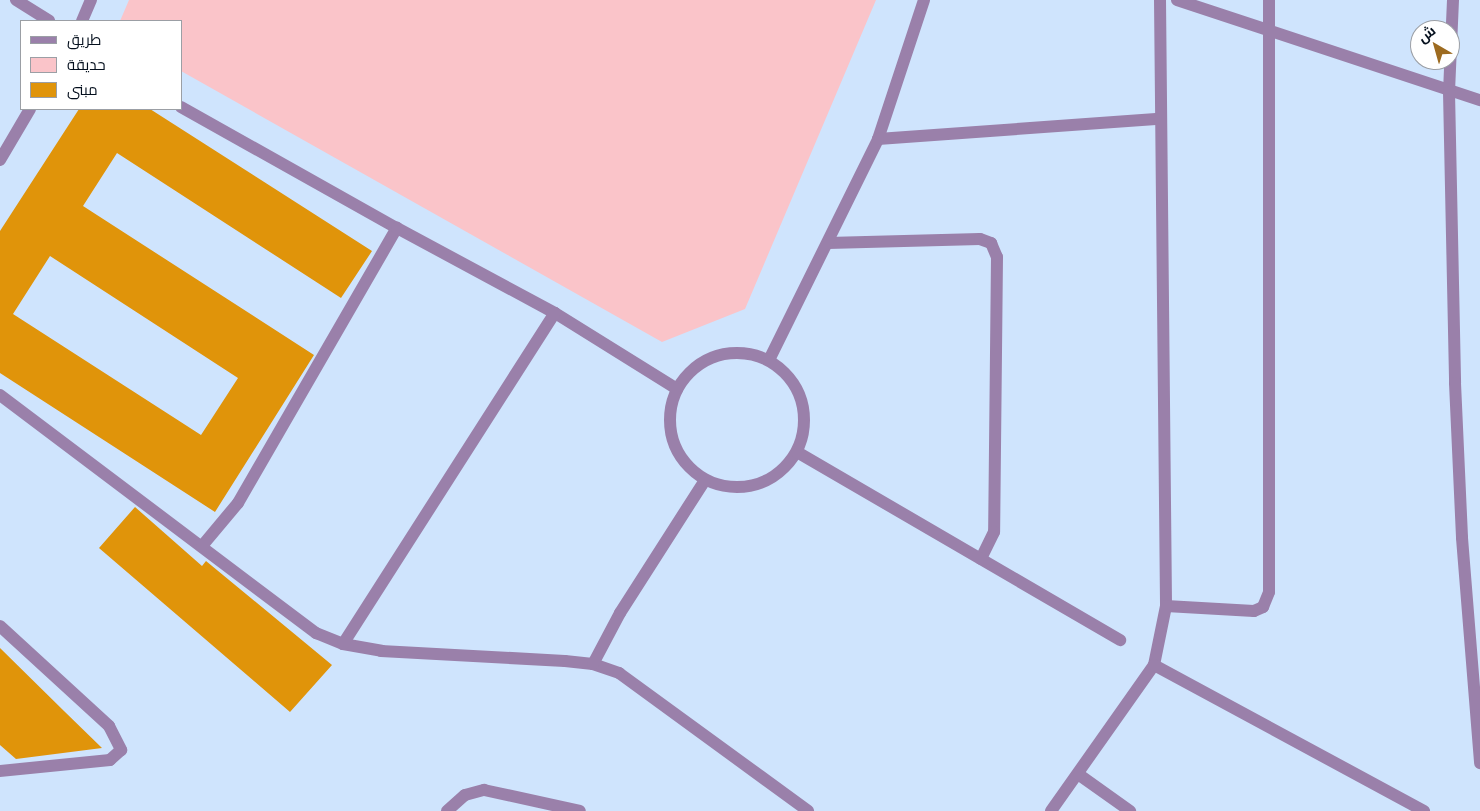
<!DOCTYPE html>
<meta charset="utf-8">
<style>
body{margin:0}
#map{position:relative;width:1480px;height:811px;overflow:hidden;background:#cfe4fd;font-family:"Noto Sans",Cairo,sans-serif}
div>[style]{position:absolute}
.green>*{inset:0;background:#fac4c9}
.building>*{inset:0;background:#e0940a}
.street>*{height:12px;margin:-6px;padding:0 6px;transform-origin:6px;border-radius:6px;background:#9a80aa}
.street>.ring{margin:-6px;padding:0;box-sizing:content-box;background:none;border:12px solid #9a80aa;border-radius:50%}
span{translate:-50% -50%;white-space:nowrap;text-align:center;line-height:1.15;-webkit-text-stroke:4.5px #fff;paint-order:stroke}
.legend{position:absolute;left:20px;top:20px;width:162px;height:90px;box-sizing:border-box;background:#fff;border:1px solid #9b9fa5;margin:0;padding:6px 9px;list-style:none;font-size:15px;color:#040f1d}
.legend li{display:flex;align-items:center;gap:10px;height:25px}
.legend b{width:25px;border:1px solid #9b9fa5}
.north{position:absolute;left:1410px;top:20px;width:50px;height:50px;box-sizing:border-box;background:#fff;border:1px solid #9b9fa5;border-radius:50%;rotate:322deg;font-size:14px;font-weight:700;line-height:20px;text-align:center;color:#040f1d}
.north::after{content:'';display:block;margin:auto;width:18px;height:22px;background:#9d6b20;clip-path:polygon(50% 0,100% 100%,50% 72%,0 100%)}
</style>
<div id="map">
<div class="green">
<div style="clip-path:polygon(129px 0,876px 0,745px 309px,662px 342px,181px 71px,181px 21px,120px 21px)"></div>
</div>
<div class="building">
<div style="clip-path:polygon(evenodd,79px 109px,150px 109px,372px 251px,341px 298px,117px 153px,83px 206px,314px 355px,215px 512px,0 373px,0 231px,79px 109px,50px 256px,238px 378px,201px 435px,13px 314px,50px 256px)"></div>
<div style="clip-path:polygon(135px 507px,202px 566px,206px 561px,332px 665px,290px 712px,99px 548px)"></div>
<div style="clip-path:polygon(0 648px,64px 711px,102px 748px,16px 759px,0 745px)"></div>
</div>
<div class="street">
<div style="left:16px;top:0;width:39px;rotate:32deg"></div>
<div style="left:924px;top:0;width:146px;rotate:108.3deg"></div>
<div style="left:878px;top:139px;width:282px;rotate:-4.1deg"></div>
<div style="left:1160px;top:0;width:606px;rotate:89.43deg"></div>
<div style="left:1166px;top:606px;width:88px;rotate:3.3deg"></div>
<div style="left:1254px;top:611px;width:10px;rotate:-24deg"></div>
<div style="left:1263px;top:607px;width:16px;rotate:-68deg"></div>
<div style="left:1269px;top:592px;width:592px;rotate:-90deg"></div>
<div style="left:1177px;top:0;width:319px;rotate:18.3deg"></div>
<div style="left:1453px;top:0;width:92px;rotate:92.5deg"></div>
<div style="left:1449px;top:92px;width:291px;rotate:88.8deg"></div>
<div style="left:1455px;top:383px;width:155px;rotate:87.4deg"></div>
<div style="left:1462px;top:538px;width:226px;rotate:85.4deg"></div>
<div style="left:82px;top:21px;width:23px;rotate:-67deg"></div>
<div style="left:181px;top:107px;width:248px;rotate:29.3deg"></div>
<div style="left:0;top:160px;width:59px;rotate:-59.5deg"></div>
<div style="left:828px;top:243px;width:152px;rotate:-1.5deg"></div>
<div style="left:980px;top:239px;width:12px;rotate:20deg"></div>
<div style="left:991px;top:243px;width:15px;rotate:67deg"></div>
<div style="left:997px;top:257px;width:275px;rotate:90.6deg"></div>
<div style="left:994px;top:532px;width:30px;rotate:116deg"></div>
<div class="ring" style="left:670px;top:353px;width:122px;height:122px"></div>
<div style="left:769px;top:360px;width:246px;rotate:-63.7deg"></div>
<div style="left:0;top:395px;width:396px;rotate:37deg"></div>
<div style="left:316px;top:633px;width:29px;rotate:22deg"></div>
<div style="left:343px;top:644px;width:39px;rotate:10deg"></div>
<div style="left:381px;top:651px;width:184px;rotate:3.1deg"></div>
<div style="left:565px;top:661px;width:28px;rotate:6deg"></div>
<div style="left:593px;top:664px;width:28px;rotate:19deg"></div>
<div style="left:619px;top:673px;width:234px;rotate:36.1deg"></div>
<div style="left:797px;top:452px;width:374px;rotate:30.2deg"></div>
<div style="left:202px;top:546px;width:56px;rotate:-50.1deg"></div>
<div style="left:238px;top:503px;width:318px;rotate:-60deg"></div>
<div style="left:397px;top:228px;width:179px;rotate:28.3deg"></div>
<div style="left:555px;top:313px;width:144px;rotate:31.9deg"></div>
<div style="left:0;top:626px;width:148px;rotate:42.5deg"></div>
<div style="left:109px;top:726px;width:27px;rotate:63deg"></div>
<div style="left:121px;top:750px;width:15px;rotate:138deg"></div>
<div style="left:110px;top:760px;width:111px;rotate:174.3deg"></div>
<div style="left:343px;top:644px;width:393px;rotate:-57.4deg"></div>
<div style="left:593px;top:664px;width:58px;rotate:-62.1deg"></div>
<div style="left:620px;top:613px;width:158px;rotate:-57.4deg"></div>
<div style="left:1154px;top:665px;width:60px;rotate:-78.5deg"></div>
<div style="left:1078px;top:774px;width:64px;rotate:35.4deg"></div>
<div style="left:447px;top:811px;width:24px;rotate:-42deg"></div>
<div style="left:465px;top:795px;width:20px;rotate:-15deg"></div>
<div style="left:484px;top:790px;width:98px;rotate:12.3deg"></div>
<div style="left:1051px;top:811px;width:179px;rotate:-54.8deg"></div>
<div style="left:1154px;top:665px;width:307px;rotate:28.4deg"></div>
</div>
<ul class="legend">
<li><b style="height:6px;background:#9a80aa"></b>طريق</li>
<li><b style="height:14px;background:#fac4c9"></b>حديقة</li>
<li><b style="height:14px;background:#e0940a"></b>مبنى</li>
</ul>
<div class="north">ش</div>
</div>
